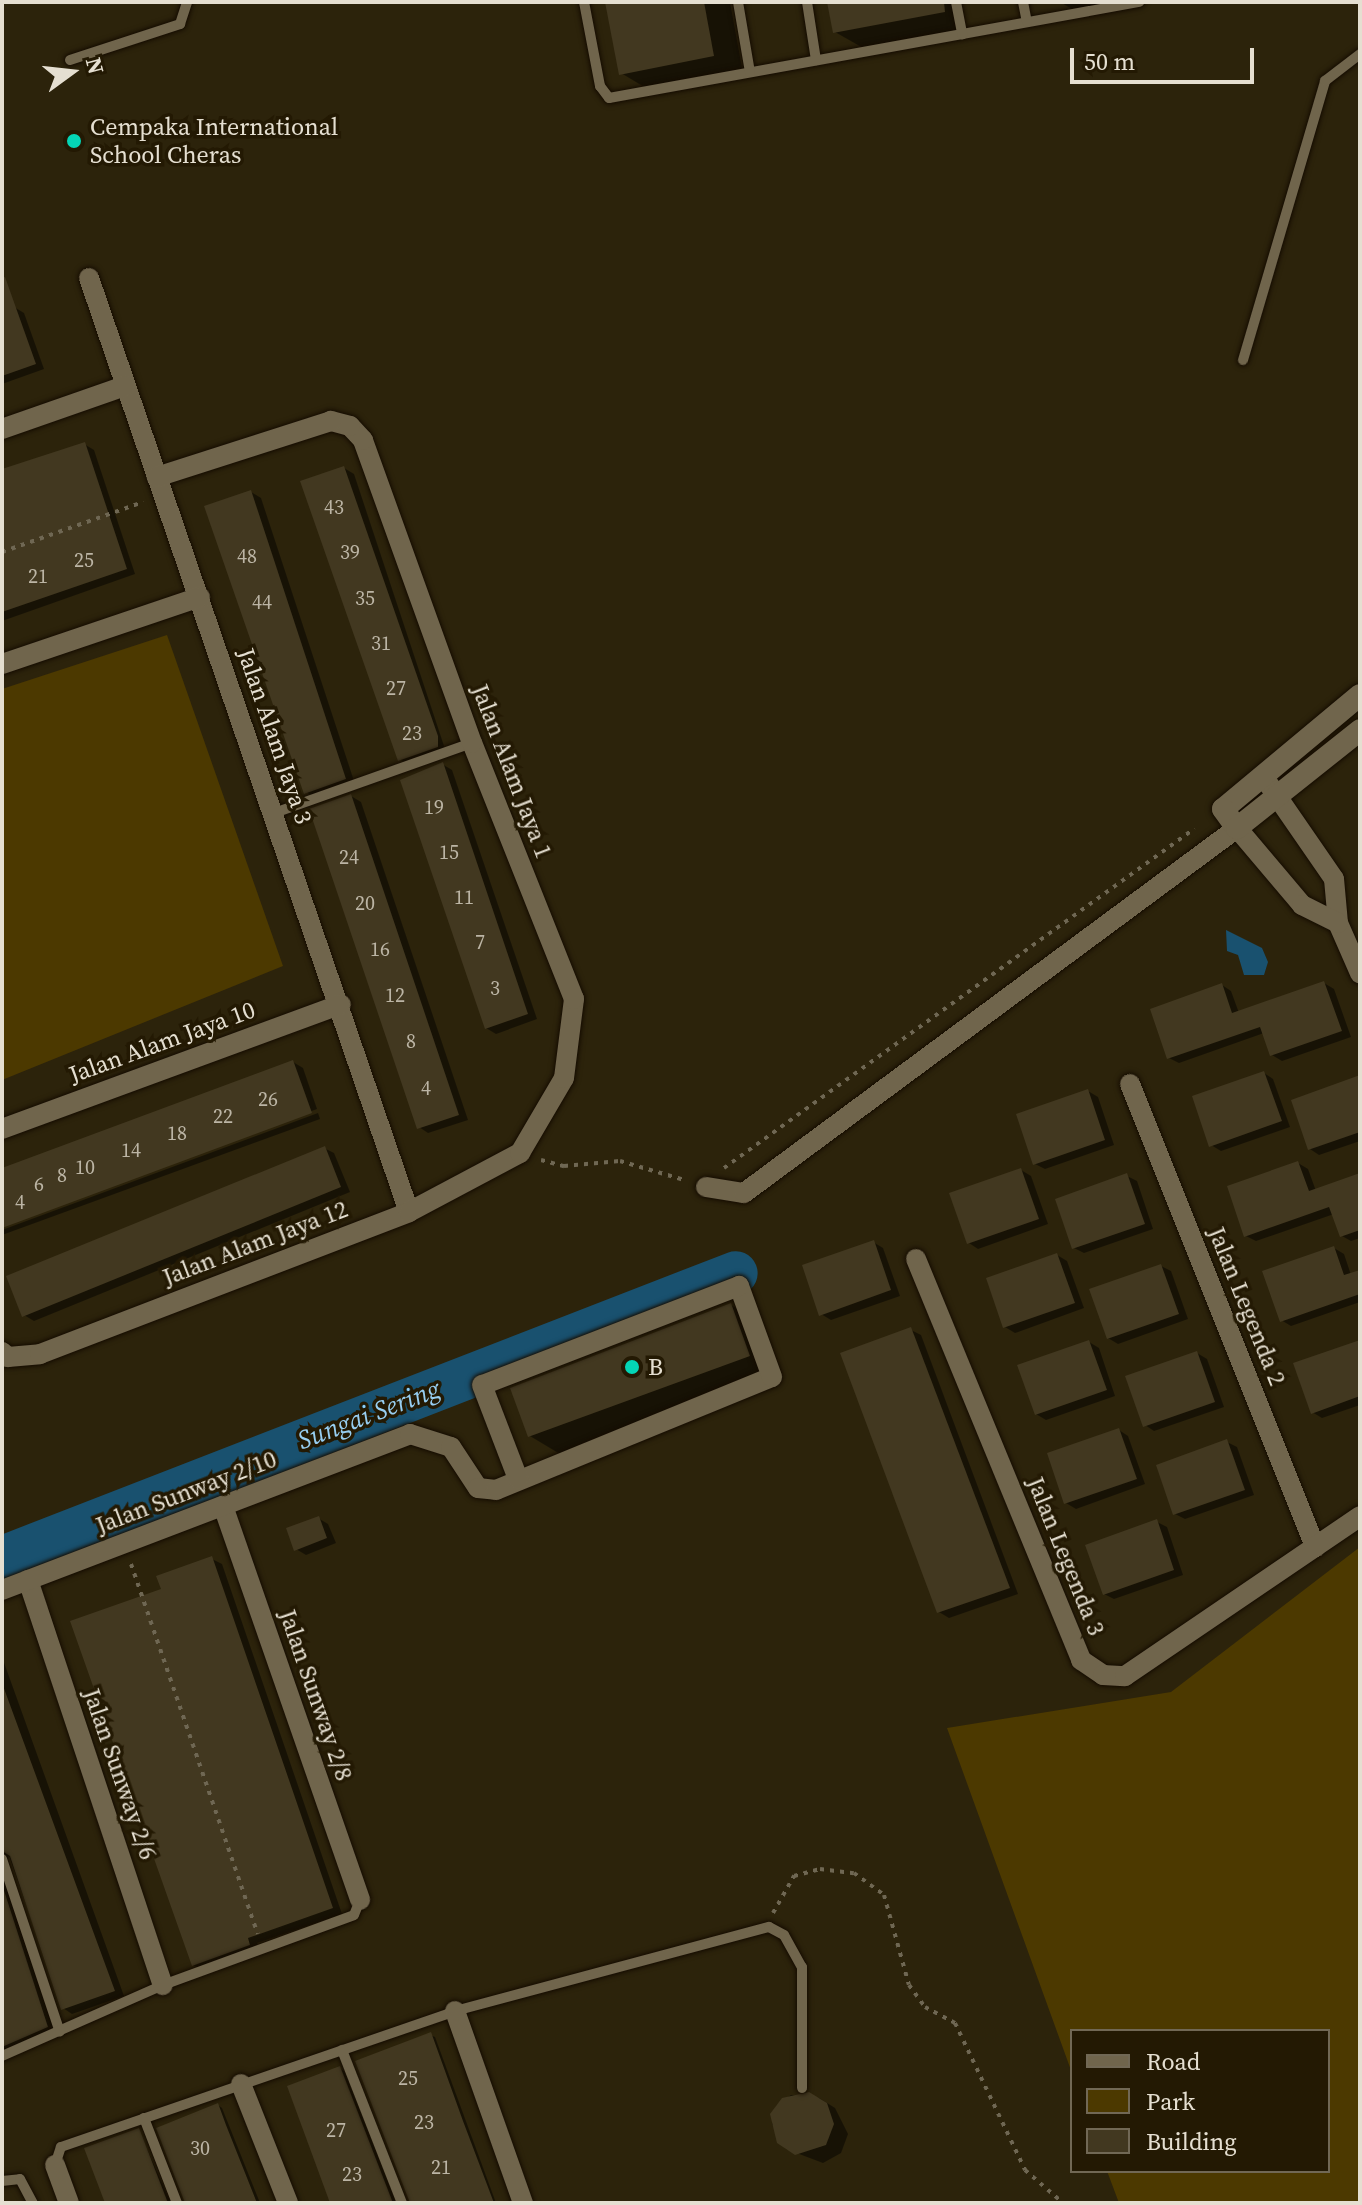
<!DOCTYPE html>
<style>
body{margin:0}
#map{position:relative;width:1362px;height:2205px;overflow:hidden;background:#2c230b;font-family:"Source Serif 4",serif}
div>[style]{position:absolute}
.green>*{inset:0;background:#4c3900}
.water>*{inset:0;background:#19516f}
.shadow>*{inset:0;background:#0007}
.river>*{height:44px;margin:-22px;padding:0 22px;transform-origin:22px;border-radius:22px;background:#19516f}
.building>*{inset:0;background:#423820}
.path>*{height:4px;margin-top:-2px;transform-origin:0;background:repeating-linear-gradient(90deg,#6f6753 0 4px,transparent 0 10px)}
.roads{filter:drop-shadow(0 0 2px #150c00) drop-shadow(0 0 2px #150c00)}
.service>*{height:10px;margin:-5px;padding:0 5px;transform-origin:5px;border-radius:5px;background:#70654c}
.minor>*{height:20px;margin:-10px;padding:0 10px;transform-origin:10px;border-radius:10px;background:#70654c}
.tertiary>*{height:22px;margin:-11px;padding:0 11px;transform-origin:11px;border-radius:11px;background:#70654c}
.dots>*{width:22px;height:22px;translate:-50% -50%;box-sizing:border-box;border:4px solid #231903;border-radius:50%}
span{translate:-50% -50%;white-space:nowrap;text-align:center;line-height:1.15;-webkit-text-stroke:7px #231903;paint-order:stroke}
.number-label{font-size:20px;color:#bcb5a5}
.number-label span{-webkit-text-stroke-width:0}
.poi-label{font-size:24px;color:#e5dfd1}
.left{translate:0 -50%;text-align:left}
.street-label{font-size:24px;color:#e5dfd1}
.water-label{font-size:26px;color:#97cef1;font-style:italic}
.frame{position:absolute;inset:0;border:4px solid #e5dfd1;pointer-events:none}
.legend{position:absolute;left:1070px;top:2029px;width:260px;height:144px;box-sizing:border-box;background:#231903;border:2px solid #716855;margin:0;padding:10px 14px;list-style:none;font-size:24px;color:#e5dfd1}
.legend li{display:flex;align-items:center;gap:16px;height:40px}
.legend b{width:40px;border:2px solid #716855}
.north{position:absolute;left:32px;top:32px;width:80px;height:80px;-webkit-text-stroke:6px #231903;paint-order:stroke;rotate:75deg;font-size:22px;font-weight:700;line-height:32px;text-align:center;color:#e5dfd1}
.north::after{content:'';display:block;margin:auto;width:28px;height:36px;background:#e5dfd1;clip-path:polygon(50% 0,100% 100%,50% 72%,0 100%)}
.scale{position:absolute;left:1070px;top:48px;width:184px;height:36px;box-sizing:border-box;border:4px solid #e5dfd1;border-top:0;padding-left:10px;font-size:24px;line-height:28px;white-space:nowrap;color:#e5dfd1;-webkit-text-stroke:6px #231903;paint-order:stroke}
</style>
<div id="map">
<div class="green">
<div style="clip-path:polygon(167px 635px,283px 966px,2px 1080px,2px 689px)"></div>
<div style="clip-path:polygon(1360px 1547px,1360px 2203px,1119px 2203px,1107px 2171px,1328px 2171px,1328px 2031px,1072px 2031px,1072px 2073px,947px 1728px,1171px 1692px)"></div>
</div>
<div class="water">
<div style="clip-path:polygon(1226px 930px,1262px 948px,1268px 962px,1264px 975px,1244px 975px,1238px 955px,1227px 951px)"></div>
</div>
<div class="shadow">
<div style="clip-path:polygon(607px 2px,730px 2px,743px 73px,651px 91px,621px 73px)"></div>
<div style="clip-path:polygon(829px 2px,955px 2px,961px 31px,865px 49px,835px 32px)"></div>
<div style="clip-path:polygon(1060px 2px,1111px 2px,1072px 9px)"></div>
<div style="clip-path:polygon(14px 307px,24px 313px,44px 369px,2px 384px,2px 311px)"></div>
<div style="clip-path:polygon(84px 444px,94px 450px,135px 574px,2px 621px,2px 472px)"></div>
<div style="clip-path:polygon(344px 468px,354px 474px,446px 752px,409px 765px,399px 759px)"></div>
<div style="clip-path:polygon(251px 492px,261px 498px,355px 784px,316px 798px,306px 792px)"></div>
<div style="clip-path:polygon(442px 764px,452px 770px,537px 1019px,496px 1034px,486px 1028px)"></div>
<div style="clip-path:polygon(351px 796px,361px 802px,468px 1120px,428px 1133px,419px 1127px)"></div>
<div style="clip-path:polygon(1324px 983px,1334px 989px,1351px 1037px,1282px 1061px,1272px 1055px,1264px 1033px,1179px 1063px,1169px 1058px,1222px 985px,1231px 991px,1239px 1013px)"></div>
<div style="clip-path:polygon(293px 1062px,303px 1068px,317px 1109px,2px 1225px,2px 1170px)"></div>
<div style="clip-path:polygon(1264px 1073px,1273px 1079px,1290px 1127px,1221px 1151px,1211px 1145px)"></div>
<div style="clip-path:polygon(1360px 1078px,1360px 1141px,1319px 1155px,1310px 1149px)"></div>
<div style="clip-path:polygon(1088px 1091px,1098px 1097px,1114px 1145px,1045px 1169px,1035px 1164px)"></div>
<div style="clip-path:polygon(318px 1113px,320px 1119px,2px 1235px,2px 1230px)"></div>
<div style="clip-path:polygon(324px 1148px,334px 1153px,350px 1192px,34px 1321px,24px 1315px)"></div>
<div style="clip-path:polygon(1298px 1163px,1308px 1169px,1316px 1191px,1360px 1175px,1360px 1238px,1351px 1241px,1342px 1236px,1334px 1214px,1256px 1241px,1246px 1236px)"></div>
<div style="clip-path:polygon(1021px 1170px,1031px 1176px,1048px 1224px,978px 1249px,969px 1243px)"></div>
<div style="clip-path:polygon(1127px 1176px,1137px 1181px,1153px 1229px,1084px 1253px,1074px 1248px)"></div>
<div style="clip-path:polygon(873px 1242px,883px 1248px,900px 1296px,831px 1320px,821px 1314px)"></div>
<div style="clip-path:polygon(1334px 1248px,1344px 1254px,1351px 1275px,1360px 1272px,1360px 1302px,1291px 1326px,1281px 1320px)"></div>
<div style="clip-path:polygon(1057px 1255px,1067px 1261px,1084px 1308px,1015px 1333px,1005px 1327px)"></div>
<div style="clip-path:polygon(1161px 1266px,1171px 1271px,1188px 1319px,1118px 1344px,1108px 1338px)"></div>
<div style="clip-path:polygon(731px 1305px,761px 1322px,779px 1373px,560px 1454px,530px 1436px)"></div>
<div style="clip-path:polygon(911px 1330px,921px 1335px,1018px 1594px,949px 1618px,939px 1612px)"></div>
<div style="clip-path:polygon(1089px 1342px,1099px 1348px,1115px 1396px,1046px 1420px,1036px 1414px)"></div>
<div style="clip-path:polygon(1360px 1342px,1360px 1405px,1322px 1418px,1312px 1412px)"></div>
<div style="clip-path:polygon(1197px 1353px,1207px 1359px,1224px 1407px,1154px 1431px,1145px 1425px)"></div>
<div style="clip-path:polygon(1119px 1430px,1128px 1436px,1145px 1484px,1076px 1509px,1066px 1503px)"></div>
<div style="clip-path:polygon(1227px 1442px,1237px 1447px,1254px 1495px,1185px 1519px,1175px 1514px)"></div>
<div style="clip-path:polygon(318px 1518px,328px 1524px,336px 1543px,306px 1555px,296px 1549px)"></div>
<div style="clip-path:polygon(1157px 1522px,1167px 1527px,1183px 1575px,1114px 1599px,1104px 1594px)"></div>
<div style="clip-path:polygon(212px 1559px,222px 1564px,342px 1914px,257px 1943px,259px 1950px,203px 1970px,193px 1965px,164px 1590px)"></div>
<div style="clip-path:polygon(2px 1657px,124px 1996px,72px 2014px,63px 2008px,9px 1856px,4px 1868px,57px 2032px,2px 2055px)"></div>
<div style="clip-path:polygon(430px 2035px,435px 2037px,496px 2203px,410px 2203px)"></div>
<div style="clip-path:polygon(340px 2068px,344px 2071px,396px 2203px,333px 2203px)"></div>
<div style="clip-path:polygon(791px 2095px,819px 2098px,835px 2108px,848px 2134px,841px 2153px,823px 2163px,786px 2149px,772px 2124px,776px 2106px)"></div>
<div style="clip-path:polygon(218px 2105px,222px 2108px,260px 2203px,185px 2203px)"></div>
<div style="clip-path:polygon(139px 2131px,171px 2203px,107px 2203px)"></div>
</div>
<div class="river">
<div style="left:2px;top:1558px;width:787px;rotate:-21.22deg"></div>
</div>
<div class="building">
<div style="clip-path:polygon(605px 2px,704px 2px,714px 56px,619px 75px)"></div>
<div style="clip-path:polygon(827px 2px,944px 2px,945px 12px,833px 33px)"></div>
<div style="clip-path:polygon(5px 277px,36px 364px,2px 376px,2px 278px)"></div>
<div style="clip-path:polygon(85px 442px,127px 569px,2px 612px,2px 469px)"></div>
<div style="clip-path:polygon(344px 466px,438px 736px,438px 747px,398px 761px,300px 481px)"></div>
<div style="clip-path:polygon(251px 490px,346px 779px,304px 794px,204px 506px)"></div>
<div style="clip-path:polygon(443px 762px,528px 1014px,485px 1029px,400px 780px)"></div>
<div style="clip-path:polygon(351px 794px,459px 1115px,417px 1129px,309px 809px)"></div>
<div style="clip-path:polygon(1324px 981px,1342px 1031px,1270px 1056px,1260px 1027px,1167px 1059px,1150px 1009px,1222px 983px,1232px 1013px)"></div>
<div style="clip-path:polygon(293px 1060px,312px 1113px,2px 1228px,2px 1168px)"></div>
<div style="clip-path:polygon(1264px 1071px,1282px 1121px,1209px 1147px,1192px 1096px)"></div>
<div style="clip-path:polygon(1360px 1075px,1360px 1132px,1308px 1150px,1291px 1100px)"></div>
<div style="clip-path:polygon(1088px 1089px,1105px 1140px,1033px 1165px,1016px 1114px)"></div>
<div style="clip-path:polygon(325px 1146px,341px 1187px,22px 1317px,6px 1276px)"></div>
<div style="clip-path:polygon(1298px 1161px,1309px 1191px,1360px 1173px,1360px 1230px,1340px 1237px,1329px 1207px,1244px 1237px,1227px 1186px)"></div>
<div style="clip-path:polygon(1021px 1168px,1039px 1219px,967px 1244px,949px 1193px)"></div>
<div style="clip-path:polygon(1127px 1173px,1145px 1224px,1072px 1249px,1055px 1199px)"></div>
<div style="clip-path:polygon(874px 1240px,891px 1290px,819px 1316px,802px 1265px)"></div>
<div style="clip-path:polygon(1334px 1246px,1344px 1275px,1360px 1270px,1360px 1294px,1280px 1322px,1262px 1271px)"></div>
<div style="clip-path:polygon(1057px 1253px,1075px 1303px,1003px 1328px,986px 1278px)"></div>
<div style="clip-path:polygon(1161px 1264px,1179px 1314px,1107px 1339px,1089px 1289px)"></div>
<div style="clip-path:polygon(731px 1303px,750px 1356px,528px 1437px,510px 1388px)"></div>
<div style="clip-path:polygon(911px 1327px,1010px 1588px,937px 1613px,840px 1353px)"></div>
<div style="clip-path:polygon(1089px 1340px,1107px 1390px,1035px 1415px,1017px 1365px)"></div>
<div style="clip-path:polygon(1360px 1340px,1360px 1396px,1311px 1414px,1293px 1363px)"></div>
<div style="clip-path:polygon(1197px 1351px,1215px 1402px,1143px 1427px,1125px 1376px)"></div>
<div style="clip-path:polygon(1119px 1428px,1137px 1479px,1064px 1504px,1047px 1453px)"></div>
<div style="clip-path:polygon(1227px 1439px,1245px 1490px,1173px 1515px,1156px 1465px)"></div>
<div style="clip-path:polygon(319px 1516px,327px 1538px,294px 1551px,286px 1528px)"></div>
<div style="clip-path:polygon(1157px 1519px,1174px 1570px,1103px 1595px,1085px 1545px)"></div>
<div style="clip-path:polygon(212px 1556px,333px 1908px,248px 1938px,250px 1945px,192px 1966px,70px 1621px,161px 1589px,156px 1576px)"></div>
<div style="clip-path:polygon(2px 1683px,115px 1991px,61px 2010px,10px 1856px,2px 1851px)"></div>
<div style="clip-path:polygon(2px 1884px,48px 2027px,2px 2047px)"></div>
<div style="clip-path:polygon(431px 2032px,463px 2121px,494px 2203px,410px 2203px,355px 2061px)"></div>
<div style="clip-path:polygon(340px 2066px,393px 2203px,330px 2203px,287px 2086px)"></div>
<div style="clip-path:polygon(809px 2092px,827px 2103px,834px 2124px,826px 2145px,795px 2155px,777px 2143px,770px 2114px,782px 2098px)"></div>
<div style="clip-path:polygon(218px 2103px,226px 2125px,257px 2203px,185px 2203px,156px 2128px)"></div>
<div style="clip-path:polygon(139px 2128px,168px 2203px,105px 2203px,84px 2148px)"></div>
</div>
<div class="path">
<div style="left:2px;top:552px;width:150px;rotate:-19.5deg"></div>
<div style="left:541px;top:1160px;width:24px;rotate:15deg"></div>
<div style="left:564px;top:1166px;width:56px;rotate:-5.1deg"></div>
<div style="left:620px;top:1161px;width:67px;rotate:16.5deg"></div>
<div style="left:724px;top:1168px;width:580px;rotate:-35.8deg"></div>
<div style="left:131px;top:1564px;width:391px;rotate:71.1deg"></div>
<div style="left:773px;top:1913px;width:43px;rotate:-60.4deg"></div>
<div style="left:794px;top:1876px;width:27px;rotate:-15deg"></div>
<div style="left:820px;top:1869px;width:34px;rotate:7deg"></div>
<div style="left:854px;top:1873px;width:37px;rotate:36deg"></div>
<div style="left:884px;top:1895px;width:93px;rotate:74.5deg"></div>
<div style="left:909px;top:1985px;width:27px;rotate:54deg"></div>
<div style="left:925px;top:2007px;width:34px;rotate:28deg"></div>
<div style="left:955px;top:2023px;width:163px;rotate:64.5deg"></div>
<div style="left:1025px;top:2170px;width:50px;rotate:41deg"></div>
<div style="left:1143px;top:2203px;width:2px"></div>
</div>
<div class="roads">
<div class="service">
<div style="left:584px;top:2px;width:86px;rotate:79.2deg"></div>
<div style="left:600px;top:86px;width:15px;rotate:53deg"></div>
<div style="left:609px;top:98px;width:539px;rotate:-10.27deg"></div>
<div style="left:738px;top:2px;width:71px;rotate:80.3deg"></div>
<div style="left:807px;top:2px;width:59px;rotate:81.2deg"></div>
<div style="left:956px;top:2px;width:33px;rotate:79deg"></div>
<div style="left:1023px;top:2px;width:20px;rotate:79deg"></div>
<div style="left:70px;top:60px;width:116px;rotate:-18.1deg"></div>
<div style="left:180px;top:24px;width:23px;rotate:-72deg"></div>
<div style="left:1243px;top:360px;width:291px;rotate:-73.6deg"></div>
<div style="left:1325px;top:81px;width:44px;rotate:-37.6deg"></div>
<div style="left:274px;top:813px;width:210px;rotate:-19.5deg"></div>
<div style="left:2px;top:1859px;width:182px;rotate:71.5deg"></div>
<div style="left:342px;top:2050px;width:164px;rotate:68.6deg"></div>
<div style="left:2px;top:2056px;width:176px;rotate:-23.8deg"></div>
<div style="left:163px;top:1985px;width:203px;rotate:-20.1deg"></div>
<div style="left:354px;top:1915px;width:16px;rotate:-68deg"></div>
<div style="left:144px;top:2118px;width:91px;rotate:68.8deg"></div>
<div style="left:55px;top:2165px;width:19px;rotate:-72deg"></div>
<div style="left:61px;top:2147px;width:417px;rotate:-19deg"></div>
<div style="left:455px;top:2011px;width:325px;rotate:-15deg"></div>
<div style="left:769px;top:1927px;width:17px;rotate:28deg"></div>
<div style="left:784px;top:1935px;width:37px;rotate:61deg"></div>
<div style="left:802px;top:1967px;width:121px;rotate:90deg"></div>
<div style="left:2px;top:2181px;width:18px;rotate:-6deg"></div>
<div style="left:20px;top:2179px;width:27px;rotate:62deg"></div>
</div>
<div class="minor">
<div style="left:89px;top:278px;width:987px;rotate:71.09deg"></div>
<div style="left:2px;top:429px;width:130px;rotate:-19.3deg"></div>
<div style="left:2px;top:664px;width:209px;rotate:-18.7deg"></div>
<div style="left:1263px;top:776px;width:125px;rotate:55.4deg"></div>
<div style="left:1334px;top:879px;width:44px;rotate:84.8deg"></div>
<div style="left:1338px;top:923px;width:55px;rotate:66.3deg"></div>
<div style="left:1130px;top:1084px;width:499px;rotate:68.2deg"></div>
<div style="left:2px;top:1129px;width:361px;rotate:-20.2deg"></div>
<div style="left:706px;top:1187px;width:38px;rotate:9deg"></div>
<div style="left:744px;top:1193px;width:613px;rotate:-36.51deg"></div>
<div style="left:1237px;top:828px;width:101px;rotate:49.8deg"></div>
<div style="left:1302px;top:905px;width:40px;rotate:26.6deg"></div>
<div style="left:916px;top:1259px;width:434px;rotate:67.6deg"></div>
<div style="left:1081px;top:1660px;width:27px;rotate:34deg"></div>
<div style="left:1103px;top:1675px;width:22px;rotate:3deg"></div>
<div style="left:1125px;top:1676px;width:284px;rotate:-34.2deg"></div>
<div style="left:2px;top:1352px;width:8px;rotate:40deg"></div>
<div style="left:8px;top:1357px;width:32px;rotate:-5deg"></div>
<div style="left:40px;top:1354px;width:395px;rotate:-21deg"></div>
<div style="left:409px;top:1212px;width:126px;rotate:-28deg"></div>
<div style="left:520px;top:1153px;width:87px;rotate:-59.6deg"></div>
<div style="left:564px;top:1078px;width:80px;rotate:-82.8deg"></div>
<div style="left:574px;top:999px;width:276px;rotate:-111.7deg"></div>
<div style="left:472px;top:743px;width:322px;rotate:-109.8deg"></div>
<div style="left:363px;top:440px;width:19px;rotate:-133deg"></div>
<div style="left:350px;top:426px;width:20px;rotate:-165deg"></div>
<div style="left:331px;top:421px;width:183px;rotate:162.2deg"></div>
<div style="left:223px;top:1506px;width:417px;rotate:70.8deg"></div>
<div style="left:28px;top:1580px;width:427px;rotate:71.6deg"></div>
<div style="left:2px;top:1590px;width:437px;rotate:-20.9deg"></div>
<div style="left:410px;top:1434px;width:43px;rotate:17.6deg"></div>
<div style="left:451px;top:1447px;width:49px;rotate:56.6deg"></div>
<div style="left:478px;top:1488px;width:18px;rotate:6deg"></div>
<div style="left:496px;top:1490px;width:298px;rotate:-22.3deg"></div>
<div style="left:772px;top:1377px;width:97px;rotate:-109.9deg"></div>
<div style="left:739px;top:1286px;width:275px;rotate:158.9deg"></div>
<div style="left:482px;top:1385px;width:101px;rotate:69deg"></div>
<div style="left:455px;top:2011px;width:204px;rotate:70.5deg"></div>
<div style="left:241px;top:2084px;width:128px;rotate:68.4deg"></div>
<div style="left:55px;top:2165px;width:40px;rotate:69.8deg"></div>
</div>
<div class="tertiary">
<div style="left:1360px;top:695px;width:178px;rotate:140.2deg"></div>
<div style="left:1223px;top:809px;width:24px;rotate:54deg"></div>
<div style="left:1237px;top:828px;width:157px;rotate:-38.5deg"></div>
</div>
</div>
<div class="dots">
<div style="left:74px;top:141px;background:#04d5b6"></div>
<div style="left:632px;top:1367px;background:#04d5b6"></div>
</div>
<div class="number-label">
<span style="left:334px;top:507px">43</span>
<span style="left:350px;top:552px">39</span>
<span style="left:247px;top:556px">48</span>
<span style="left:84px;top:560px">25</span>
<span style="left:38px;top:576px">21</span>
<span style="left:365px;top:598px">35</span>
<span style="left:262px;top:602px">44</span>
<span style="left:381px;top:643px">31</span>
<span style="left:396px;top:688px">27</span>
<span style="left:412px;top:733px">23</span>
<span style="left:434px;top:807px">19</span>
<span style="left:449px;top:852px">15</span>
<span style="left:349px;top:857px">24</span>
<span style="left:464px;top:897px">11</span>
<span style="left:365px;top:903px">20</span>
<span style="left:480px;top:942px">7</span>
<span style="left:380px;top:949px">16</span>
<span style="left:495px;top:988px">3</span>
<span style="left:395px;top:995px">12</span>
<span style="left:411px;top:1041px">8</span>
<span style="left:426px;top:1088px">4</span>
<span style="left:268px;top:1099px">26</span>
<span style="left:223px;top:1116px">22</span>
<span style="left:177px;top:1133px">18</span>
<span style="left:131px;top:1150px">14</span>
<span style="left:85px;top:1167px">10</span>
<span style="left:62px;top:1175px">8</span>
<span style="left:39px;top:1184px">6</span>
<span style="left:20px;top:1202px">4</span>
<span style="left:408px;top:2078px">25</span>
<span style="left:424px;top:2122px">23</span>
<span style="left:336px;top:2130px">27</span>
<span style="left:200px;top:2148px">30</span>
<span style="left:441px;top:2167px">21</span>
<span style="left:352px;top:2174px">23</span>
</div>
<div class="poi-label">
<span class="left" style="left:90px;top:141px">Cempaka International<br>School Cheras</span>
<span class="left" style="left:648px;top:1367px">B</span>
</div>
<div class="street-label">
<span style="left:275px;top:736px;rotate:71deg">Jalan Alam Jaya 3</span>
<span style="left:512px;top:771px;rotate:69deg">Jalan Alam Jaya 1</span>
<span style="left:162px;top:1042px;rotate:-20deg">Jalan Alam Jaya 10</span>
<span style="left:255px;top:1243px;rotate:-21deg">Jalan Alam Jaya 12</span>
<span style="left:1247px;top:1306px;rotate:68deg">Jalan Legenda 2</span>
<span style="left:186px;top:1492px;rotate:-21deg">Jalan Sunway 2/10</span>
<span style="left:1066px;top:1556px;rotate:68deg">Jalan Legenda 3</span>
<span style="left:316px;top:1695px;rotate:71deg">Jalan Sunway 2/8</span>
<span style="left:120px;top:1774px;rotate:71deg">Jalan Sunway 2/6</span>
</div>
<div class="water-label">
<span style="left:369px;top:1415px;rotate:-21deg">Sungai Sering</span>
</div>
<div class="frame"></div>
<ul class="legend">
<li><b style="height:10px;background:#70654c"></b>Road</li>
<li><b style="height:22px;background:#4c3900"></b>Park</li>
<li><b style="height:22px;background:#423820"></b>Building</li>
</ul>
<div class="north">N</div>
<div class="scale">50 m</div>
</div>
